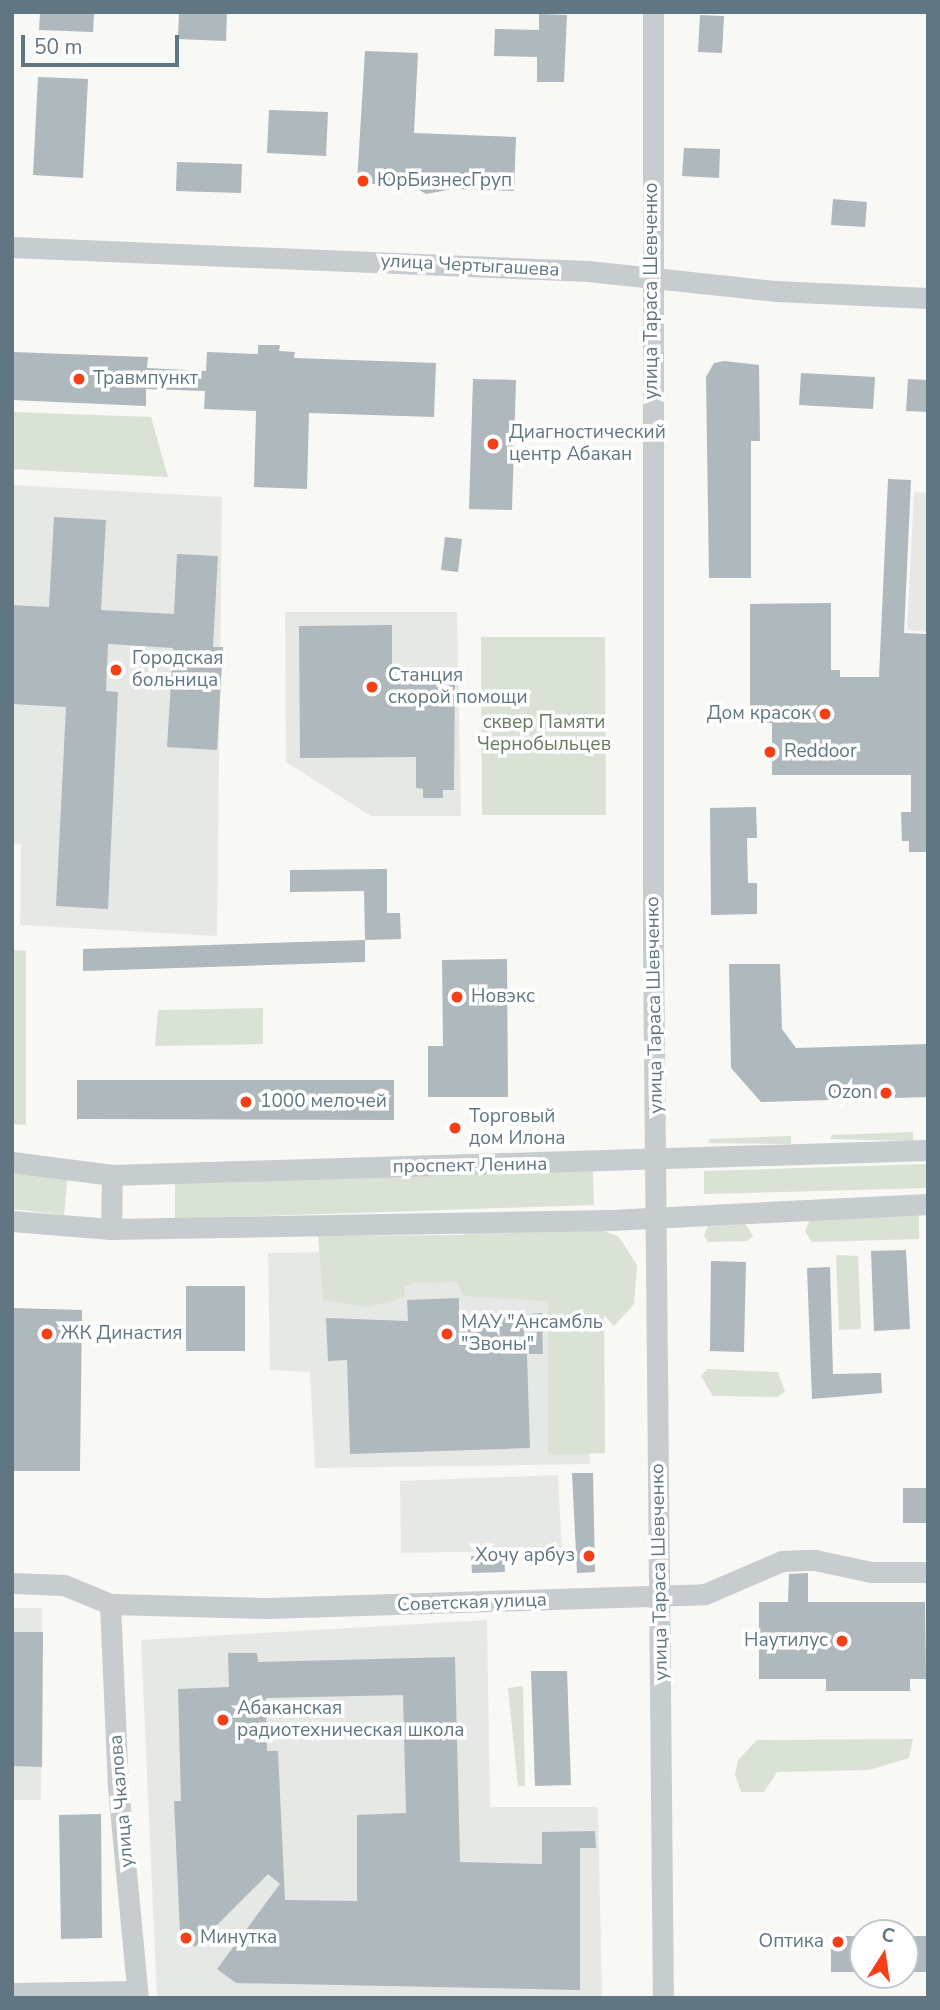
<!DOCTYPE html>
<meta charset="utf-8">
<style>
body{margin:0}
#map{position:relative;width:940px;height:2010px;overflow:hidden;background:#f8f8f5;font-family:"Nunito Sans",sans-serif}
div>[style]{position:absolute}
.built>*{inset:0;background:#e6e8e6}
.green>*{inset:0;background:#dae1d5}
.building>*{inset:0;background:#aeb8bd}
.minor>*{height:21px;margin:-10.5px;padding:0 10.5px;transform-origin:10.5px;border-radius:10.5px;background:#c7cccf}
.dots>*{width:19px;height:19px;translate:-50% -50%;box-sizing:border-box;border:4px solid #fff;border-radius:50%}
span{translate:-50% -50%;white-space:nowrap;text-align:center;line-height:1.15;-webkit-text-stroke:7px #fff;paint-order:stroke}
.poi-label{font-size:19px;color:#607683}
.left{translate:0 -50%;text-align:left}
.right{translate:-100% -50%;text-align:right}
.street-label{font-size:19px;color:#607683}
.park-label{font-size:19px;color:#667a5f}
.frame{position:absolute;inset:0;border:14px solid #607683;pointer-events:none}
.north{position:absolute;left:849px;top:1919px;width:70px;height:70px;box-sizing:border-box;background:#fff;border:2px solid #bfc8cd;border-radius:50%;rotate:12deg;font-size:19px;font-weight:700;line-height:28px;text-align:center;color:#607683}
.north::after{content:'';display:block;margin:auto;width:24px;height:32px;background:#f63e17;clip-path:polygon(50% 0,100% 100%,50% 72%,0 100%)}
.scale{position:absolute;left:21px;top:35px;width:158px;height:32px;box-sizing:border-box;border:4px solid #607683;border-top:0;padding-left:9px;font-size:21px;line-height:24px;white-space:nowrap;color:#607683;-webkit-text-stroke:5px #fff;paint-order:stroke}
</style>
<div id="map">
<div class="built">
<div style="clip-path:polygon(12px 485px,222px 497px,217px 936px,20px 925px,21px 844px,12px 843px)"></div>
<div style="clip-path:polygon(914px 492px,928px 493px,928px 632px,907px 630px)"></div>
<div style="clip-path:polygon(285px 612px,457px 612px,461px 816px,371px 816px,286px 762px)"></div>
<div style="clip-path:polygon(586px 1248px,590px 1464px,315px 1468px,310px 1372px,270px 1370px,268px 1253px)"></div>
<div style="clip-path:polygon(558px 1475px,562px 1550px,401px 1553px,400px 1481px)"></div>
<div style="clip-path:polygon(12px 1608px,42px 1608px,41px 1800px,12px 1800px)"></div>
<div style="clip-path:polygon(487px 1620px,490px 1807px,598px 1807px,602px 1998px,157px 1998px,141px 1640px)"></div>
</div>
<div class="green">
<div style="clip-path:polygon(12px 412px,151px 417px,168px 477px,12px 469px)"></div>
<div style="clip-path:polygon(481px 637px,605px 637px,606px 815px,482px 815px)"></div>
<div style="clip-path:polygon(12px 950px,26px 951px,26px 1125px,12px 1124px)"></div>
<div style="clip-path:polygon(263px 1008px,263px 1044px,155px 1046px,158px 1010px)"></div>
<div style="clip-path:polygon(913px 1132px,913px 1141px,830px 1139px,832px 1135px)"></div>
<div style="clip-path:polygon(791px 1136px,791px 1144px,708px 1143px,710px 1139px)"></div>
<div style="clip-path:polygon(928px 1164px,928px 1188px,704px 1194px,704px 1171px)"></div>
<div style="clip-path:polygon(12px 1166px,68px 1172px,64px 1215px,12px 1209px)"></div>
<div style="clip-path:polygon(593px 1171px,594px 1205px,175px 1219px,175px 1181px)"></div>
<div style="clip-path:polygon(919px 1215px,919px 1239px,812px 1242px,805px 1231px,811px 1217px)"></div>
<div style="clip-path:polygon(745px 1224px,753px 1236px,747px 1241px,708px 1242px,704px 1236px,708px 1226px)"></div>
<div style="clip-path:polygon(470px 1229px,604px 1231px,619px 1237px,637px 1265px,634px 1304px,614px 1326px,604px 1315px,605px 1453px,548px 1455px,548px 1301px,463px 1296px,457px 1282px,413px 1283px,404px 1287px,405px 1297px,369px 1307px,323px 1300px,318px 1236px,464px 1235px)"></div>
<div style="clip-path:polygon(836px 1255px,858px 1256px,861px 1329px,839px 1330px)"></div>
<div style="clip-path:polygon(707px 1369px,778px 1372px,785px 1392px,777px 1397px,713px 1396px,701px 1376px)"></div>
<div style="clip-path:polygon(523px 1686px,525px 1786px,518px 1786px,508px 1688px)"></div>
<div style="clip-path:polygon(913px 1739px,909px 1758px,869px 1770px,777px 1772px,764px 1792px,741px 1792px,735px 1774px,738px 1760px,757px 1740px)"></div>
</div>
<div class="building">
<div style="clip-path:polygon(40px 12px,94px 12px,93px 32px,39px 30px)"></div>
<div style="clip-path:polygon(179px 12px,227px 13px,226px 41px,178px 39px)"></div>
<div style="clip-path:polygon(539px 14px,567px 15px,564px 82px,537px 82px,537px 57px,494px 56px,495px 29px,539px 30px)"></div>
<div style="clip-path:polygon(700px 15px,724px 16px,722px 53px,698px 52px)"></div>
<div style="clip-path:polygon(365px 51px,418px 53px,414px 133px,516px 137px,514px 191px,453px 189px,426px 194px,413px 186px,357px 183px)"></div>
<div style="clip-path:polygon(38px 77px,88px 79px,83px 178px,33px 175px)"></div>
<div style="clip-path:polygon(269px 110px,328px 112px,326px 156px,267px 153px)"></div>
<div style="clip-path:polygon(684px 148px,720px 149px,719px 178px,682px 176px)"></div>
<div style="clip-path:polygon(177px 162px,242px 164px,241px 193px,176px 191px)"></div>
<div style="clip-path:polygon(833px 199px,867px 202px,865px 227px,831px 225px)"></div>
<div style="clip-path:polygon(258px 345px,280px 345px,279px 351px,295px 352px,294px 358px,436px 363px,434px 417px,309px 413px,307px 489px,254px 487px,256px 411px,204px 409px,205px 391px,146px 389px,146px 406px,12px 400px,12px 352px,148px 357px,147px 368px,206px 371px,207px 352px,258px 354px)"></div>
<div style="clip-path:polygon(724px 361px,759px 365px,760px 441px,751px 441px,751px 578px,709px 578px,706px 377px,714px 363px)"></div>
<div style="clip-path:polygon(801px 373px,875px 377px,873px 409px,799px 405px)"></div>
<div style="clip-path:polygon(473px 379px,516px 380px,512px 510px,469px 509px)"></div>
<div style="clip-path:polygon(908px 379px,928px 380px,928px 412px,906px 411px)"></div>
<div style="clip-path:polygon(888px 479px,911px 480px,904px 633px,927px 634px,928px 852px,909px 852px,909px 841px,902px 841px,901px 812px,911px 812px,911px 775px,772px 775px,772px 723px,750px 722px,750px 604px,831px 603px,831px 670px,840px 670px,840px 677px,879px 677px)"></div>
<div style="clip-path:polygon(54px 517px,106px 520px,101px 610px,174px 614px,177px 554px,218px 556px,213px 647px,223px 647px,217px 750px,167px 747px,173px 648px,108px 644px,106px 691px,118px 692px,108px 909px,56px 906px,66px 707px,12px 704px,12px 605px,49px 607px)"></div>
<div style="clip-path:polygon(445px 537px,462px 539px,458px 572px,441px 570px)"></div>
<div style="clip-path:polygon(392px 625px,392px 681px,455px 682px,454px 790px,443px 790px,443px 798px,423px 798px,423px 789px,416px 788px,416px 757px,300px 758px,299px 626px)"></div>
<div style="clip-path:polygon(756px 807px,757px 838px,747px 838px,748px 883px,757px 883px,757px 914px,711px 915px,710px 808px)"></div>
<div style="clip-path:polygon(387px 869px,387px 913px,400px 913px,401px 939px,365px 940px,364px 891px,290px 892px,290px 870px)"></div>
<div style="clip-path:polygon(365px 940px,365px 962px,83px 971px,83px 949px)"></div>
<div style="clip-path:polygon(507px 959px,508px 1097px,428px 1097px,428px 1046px,443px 1046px,442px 960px)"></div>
<div style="clip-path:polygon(729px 964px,780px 964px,782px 1029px,796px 1048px,928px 1044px,928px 1097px,761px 1102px,731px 1068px)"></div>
<div style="clip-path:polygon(77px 1080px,394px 1080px,394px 1120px,77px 1119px)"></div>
<div style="clip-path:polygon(906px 1250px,910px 1329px,874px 1331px,871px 1251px)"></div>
<div style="clip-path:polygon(711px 1261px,746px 1262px,744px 1352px,710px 1351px)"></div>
<div style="clip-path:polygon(830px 1267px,833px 1374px,881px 1373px,882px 1393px,812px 1399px,807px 1268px)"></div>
<div style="clip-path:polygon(186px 1286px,245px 1286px,245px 1351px,186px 1351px)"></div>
<div style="clip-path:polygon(459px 1298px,459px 1319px,542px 1313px,543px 1354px,527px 1354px,530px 1448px,350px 1454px,347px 1360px,328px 1361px,326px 1318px,408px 1321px,407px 1300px)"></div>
<div style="clip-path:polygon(12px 1308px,82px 1310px,80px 1471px,12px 1471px)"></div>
<div style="clip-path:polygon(572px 1473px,593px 1473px,595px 1572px,577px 1573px)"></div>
<div style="clip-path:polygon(903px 1488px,928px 1488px,928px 1523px,903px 1523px)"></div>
<div style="clip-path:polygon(504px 1555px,505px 1572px,472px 1573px,471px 1556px)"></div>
<div style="clip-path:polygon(808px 1573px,808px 1602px,925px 1602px,926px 1679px,910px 1679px,910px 1691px,826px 1691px,826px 1679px,759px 1679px,759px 1602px,788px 1602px,789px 1574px)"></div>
<div style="clip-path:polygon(12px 1632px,43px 1632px,42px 1767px,12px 1766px)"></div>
<div style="clip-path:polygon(evenodd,228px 1653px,257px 1653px,258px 1662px,455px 1657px,460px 1862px,542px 1864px,542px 1832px,595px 1831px,596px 1848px,580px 1848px,580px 1990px,236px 1983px,217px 1969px,280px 1884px,268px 1874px,195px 1947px,180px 1932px,174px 1801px,181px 1801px,178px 1689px,229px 1687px,228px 1653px,403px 1695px,406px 1813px,357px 1815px,357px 1901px,285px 1900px,278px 1751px,267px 1751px,266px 1698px,403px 1695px)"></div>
<div style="clip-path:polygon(531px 1671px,567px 1671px,571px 1785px,535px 1786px)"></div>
<div style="clip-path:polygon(101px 1814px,102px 1938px,61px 1939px,59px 1815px)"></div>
<div style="clip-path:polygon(831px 1936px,863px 1936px,863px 1972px,831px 1972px)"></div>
<div style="clip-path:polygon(905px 1936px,928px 1936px,928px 1972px,905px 1972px)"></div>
</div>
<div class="minor">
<div style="left:653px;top:12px;width:934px;rotate:90deg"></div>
<div style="left:653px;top:946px;width:1052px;rotate:89.46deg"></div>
<div style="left:12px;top:247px;width:576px;rotate:2.39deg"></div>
<div style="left:588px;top:271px;width:189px;rotate:6.1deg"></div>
<div style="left:776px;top:291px;width:152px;rotate:2.6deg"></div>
<div style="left:12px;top:1162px;width:101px;rotate:7.4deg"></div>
<div style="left:112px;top:1175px;width:816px;rotate:-1.75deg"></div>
<div style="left:12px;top:1221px;width:99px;rotate:4.6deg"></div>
<div style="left:111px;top:1229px;width:500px;rotate:-1.03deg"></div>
<div style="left:611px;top:1220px;width:317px;rotate:-2.9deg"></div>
<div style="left:111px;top:1229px;width:54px;rotate:-88.9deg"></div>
<div style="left:12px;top:1583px;width:52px;rotate:2.2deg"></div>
<div style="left:64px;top:1585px;width:50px;rotate:22.4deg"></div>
<div style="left:110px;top:1604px;width:157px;rotate:1.5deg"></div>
<div style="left:267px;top:1608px;width:438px;rotate:-1.8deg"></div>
<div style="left:705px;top:1594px;width:84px;rotate:-23.2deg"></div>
<div style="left:782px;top:1561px;width:33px;rotate:-2deg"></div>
<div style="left:815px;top:1560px;width:57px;rotate:12.1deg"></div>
<div style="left:871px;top:1572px;width:57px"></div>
<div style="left:110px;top:1604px;width:183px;rotate:87.5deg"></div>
<div style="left:118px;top:1787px;width:212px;rotate:84.6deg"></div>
<div style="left:12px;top:1993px;width:125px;rotate:-0.9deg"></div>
</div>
<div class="dots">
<div style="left:363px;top:181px;background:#f63e17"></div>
<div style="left:79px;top:379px;background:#f63e17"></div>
<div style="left:493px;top:444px;background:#f63e17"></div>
<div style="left:116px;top:670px;background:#f63e17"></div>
<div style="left:372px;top:687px;background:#f63e17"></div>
<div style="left:825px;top:714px;background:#f63e17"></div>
<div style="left:770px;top:752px;background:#f63e17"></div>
<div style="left:457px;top:997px;background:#f63e17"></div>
<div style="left:886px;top:1093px;background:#f63e17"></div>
<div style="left:246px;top:1102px;background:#f63e17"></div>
<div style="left:455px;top:1128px;background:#f63e17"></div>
<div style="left:47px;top:1334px;background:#f63e17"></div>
<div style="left:447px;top:1334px;background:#f63e17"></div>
<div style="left:589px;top:1556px;background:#f63e17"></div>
<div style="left:842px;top:1641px;background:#f63e17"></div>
<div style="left:223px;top:1720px;background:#f63e17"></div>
<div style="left:186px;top:1938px;background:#f63e17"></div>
<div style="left:838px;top:1942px;background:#f63e17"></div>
</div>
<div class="poi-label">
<span class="left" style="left:377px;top:181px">ЮрБизнесГруп</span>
<span class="left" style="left:93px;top:379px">Травмпункт</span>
<span class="left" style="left:509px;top:444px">Диагностический<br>центр Абакан</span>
<span class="left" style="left:132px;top:670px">Городская<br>больница</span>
<span class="left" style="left:388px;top:687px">Станция<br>скорой помощи</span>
<span class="right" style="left:811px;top:714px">Дом красок</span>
<span class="left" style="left:784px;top:752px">Reddoor</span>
<span class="left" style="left:471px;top:997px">Новэкс</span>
<span class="right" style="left:872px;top:1093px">Ozon</span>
<span class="left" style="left:260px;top:1102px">1000 мелочей</span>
<span class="left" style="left:469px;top:1128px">Торговый<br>дом Илона</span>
<span class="left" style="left:461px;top:1334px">МАУ "Ансамбль<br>"Звоны"</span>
<span class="left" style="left:61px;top:1334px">ЖК Династия</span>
<span class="right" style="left:575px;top:1556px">Хочу арбуз</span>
<span class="right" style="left:828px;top:1641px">Наутилус</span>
<span class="left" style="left:237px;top:1720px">Абаканская<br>радиотехническая школа</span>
<span class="left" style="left:200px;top:1938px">Минутка</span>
<span class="right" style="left:824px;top:1942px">Оптика</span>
</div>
<div class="street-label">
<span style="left:470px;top:266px;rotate:3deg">улица Чертыгашева</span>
<span style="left:652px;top:291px;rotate:-90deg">улица Тараса Шевченко</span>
<span style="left:655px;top:1005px;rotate:-91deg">улица Тараса Шевченко</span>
<span style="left:470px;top:1166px;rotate:-1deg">проспект Ленина</span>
<span style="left:660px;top:1572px;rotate:-91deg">улица Тараса Шевченко</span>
<span style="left:472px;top:1603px;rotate:-2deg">Советская улица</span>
<span style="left:122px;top:1801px;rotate:-95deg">улица Чкалова</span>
</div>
<div class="park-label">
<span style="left:544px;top:734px">сквер Памяти<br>Чернобыльцев</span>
</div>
<div class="frame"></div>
<div class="north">С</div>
<div class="scale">50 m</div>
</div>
